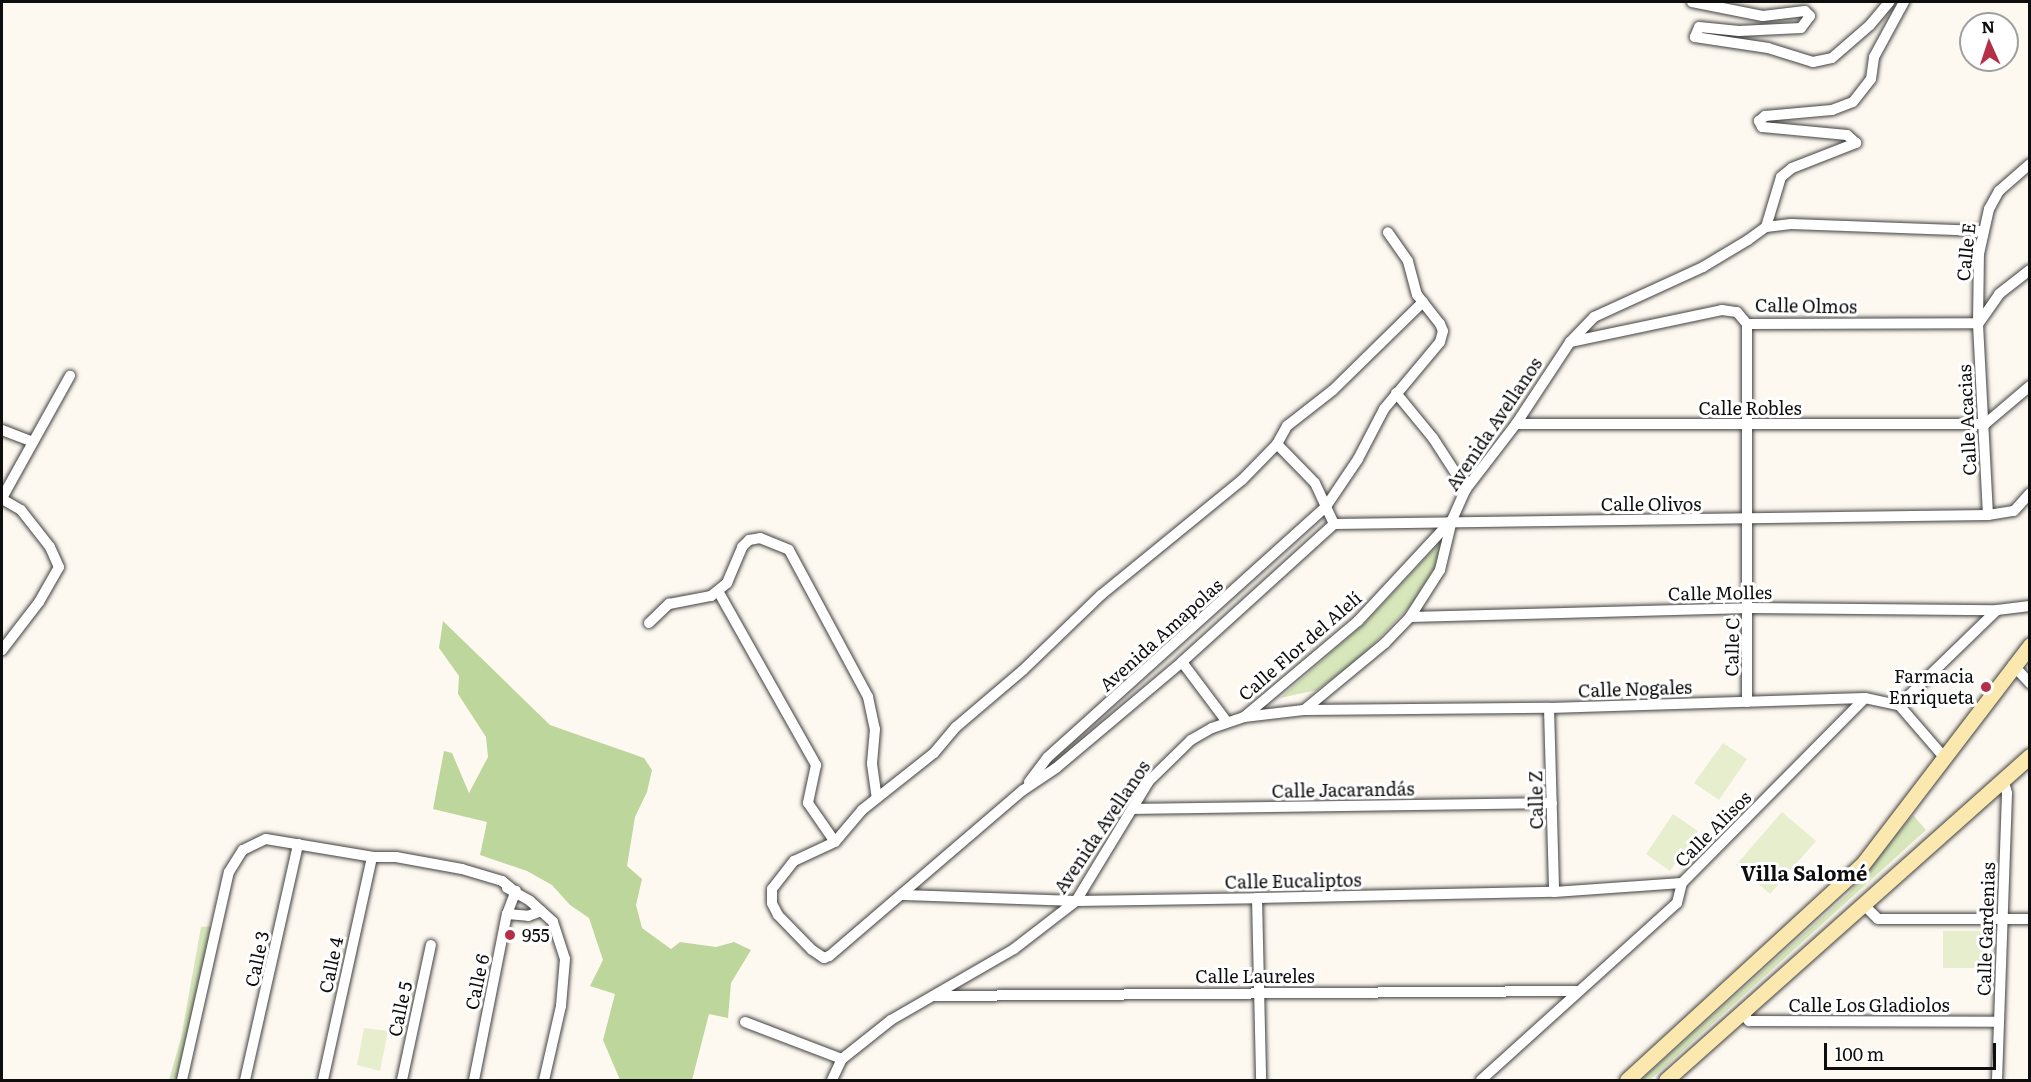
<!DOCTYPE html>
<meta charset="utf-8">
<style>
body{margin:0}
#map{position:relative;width:2031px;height:1082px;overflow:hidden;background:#fef9f0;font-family:Literata,serif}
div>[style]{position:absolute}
.green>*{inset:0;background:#d7e7bb}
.forest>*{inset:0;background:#bdd69c}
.pitch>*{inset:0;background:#e7eecd}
.roads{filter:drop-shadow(0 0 2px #414141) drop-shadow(0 0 2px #414141)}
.minor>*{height:10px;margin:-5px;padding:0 5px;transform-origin:5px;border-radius:5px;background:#fff}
.secondary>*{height:15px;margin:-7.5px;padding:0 7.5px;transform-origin:7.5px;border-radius:7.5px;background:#fae8af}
.dots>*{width:16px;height:16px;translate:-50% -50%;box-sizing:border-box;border:3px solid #fff;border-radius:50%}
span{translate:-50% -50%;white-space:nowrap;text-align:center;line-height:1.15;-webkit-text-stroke:6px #fff;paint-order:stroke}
.street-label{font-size:18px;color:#0e0e0e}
.poi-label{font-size:18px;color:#0e0e0e}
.right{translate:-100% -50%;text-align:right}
.left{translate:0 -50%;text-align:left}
.neighbourhood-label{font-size:20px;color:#0e0e0e;font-weight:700}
.frame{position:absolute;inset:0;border:3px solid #0e0e0e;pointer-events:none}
.north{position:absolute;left:1959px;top:12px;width:60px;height:60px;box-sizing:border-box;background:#fff;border:2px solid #9f9f9f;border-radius:50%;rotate:357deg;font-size:16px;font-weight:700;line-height:24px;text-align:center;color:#0e0e0e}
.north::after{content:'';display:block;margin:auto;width:21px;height:27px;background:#b52f46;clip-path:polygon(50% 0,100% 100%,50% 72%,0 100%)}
.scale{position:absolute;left:1824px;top:1043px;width:172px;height:27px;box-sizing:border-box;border:3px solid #0e0e0e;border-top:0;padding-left:8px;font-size:18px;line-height:21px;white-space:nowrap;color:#0e0e0e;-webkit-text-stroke:4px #fff;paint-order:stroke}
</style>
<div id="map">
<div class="green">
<div style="clip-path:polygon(1443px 539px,1442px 555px,1412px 604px,1358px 660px,1317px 690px,1280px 698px,1368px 620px)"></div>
<div style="clip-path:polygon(1913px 815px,1926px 830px,1650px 1080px,1641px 1080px,1848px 894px)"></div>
<div style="clip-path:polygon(214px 926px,180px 1080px,169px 1080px,181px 1038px,201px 927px)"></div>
</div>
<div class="forest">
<div style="clip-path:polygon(443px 621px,550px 725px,644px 758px,652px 770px,647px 792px,635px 817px,627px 866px,642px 879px,636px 905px,642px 928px,671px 949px,680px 942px,716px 947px,734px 942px,751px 950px,731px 983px,728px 1018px,709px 1014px,692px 1080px,620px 1080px,603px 1040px,615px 994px,590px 986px,603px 960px,589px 918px,570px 905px,552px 885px,527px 871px,480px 855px,487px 822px,433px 809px,444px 751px,452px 753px,469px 793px,488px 757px,486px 737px,458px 694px,459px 676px,439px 648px)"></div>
</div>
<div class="pitch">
<div style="clip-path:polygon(1723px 743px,1747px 759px,1719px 800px,1694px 783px)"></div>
<div style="clip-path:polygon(1782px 812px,1816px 841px,1770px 894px,1736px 865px)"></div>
<div style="clip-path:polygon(1673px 814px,1698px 831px,1670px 871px,1646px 854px)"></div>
<div style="clip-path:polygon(1943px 931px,1983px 931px,1983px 968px,1943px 968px)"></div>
<div style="clip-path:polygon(364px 1028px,388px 1031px,380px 1071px,357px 1065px)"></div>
</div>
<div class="roads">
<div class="minor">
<div style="left:1692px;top:2px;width:72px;rotate:11.2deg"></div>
<div style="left:1763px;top:16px;width:42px;rotate:-6.8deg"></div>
<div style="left:1805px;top:11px;width:7px;rotate:45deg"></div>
<div style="left:1810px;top:16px;width:15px;rotate:127deg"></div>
<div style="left:1801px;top:28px;width:62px;rotate:177.2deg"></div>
<div style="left:1739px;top:31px;width:40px;rotate:-174.3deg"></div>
<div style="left:1699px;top:27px;width:11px;rotate:112deg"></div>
<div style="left:1695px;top:37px;width:74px;rotate:8.6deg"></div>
<div style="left:1768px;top:48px;width:47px;rotate:17.3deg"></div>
<div style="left:1813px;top:62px;width:19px;rotate:-12deg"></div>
<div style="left:1832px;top:58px;width:50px;rotate:-41deg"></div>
<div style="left:1870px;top:25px;width:30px;rotate:-50deg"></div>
<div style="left:1766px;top:227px;width:25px;rotate:-7deg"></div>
<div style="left:1791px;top:224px;width:192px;rotate:2.1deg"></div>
<div style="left:1979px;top:323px;width:35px;rotate:-55deg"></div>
<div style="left:1999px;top:294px;width:39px;rotate:-38deg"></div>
<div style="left:1747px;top:324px;width:231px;rotate:-0.2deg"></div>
<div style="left:1570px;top:342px;width:155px;rotate:-11.9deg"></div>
<div style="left:1722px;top:310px;width:15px;rotate:8deg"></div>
<div style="left:1737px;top:312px;width:16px;rotate:50deg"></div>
<div style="left:1747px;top:324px;width:378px;rotate:90deg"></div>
<div style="left:1396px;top:393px;width:58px;rotate:50.6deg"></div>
<div style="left:1433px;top:438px;width:61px;rotate:57.1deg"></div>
<div style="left:1516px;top:424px;width:469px"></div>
<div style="left:1985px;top:424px;width:59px;rotate:-40.2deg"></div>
<div style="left:2px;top:430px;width:33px;rotate:21deg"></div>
<div style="left:1277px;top:444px;width:54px;rotate:45.7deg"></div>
<div style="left:1315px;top:483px;width:45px;rotate:65.1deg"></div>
<div style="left:2px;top:498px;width:140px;rotate:-60.9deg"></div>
<div style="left:2px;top:499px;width:22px;rotate:30deg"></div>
<div style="left:21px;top:510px;width:47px;rotate:51.9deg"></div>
<div style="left:50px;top:547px;width:22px;rotate:66deg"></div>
<div style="left:59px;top:567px;width:40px;rotate:119.7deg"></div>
<div style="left:39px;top:602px;width:61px;rotate:127.6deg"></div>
<div style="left:1988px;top:515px;width:192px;rotate:-93deg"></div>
<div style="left:1978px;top:323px;width:69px;rotate:-89.2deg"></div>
<div style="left:1979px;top:254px;width:46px;rotate:-77.5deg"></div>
<div style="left:1989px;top:209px;width:21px;rotate:-61deg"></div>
<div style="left:1999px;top:191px;width:41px;rotate:-41.1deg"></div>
<div style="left:1334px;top:524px;width:205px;rotate:137.8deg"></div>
<div style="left:1182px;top:662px;width:165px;rotate:139.9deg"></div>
<div style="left:1056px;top:768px;width:40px;rotate:146deg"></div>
<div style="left:1023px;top:790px;width:255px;rotate:139.4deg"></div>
<div style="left:829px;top:956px;width:5px;rotate:158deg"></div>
<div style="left:824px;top:958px;width:14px;rotate:-146deg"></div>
<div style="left:812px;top:950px;width:49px;rotate:-134.2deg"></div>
<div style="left:778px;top:915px;width:13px;rotate:-117deg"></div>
<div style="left:772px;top:903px;width:14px;rotate:-90deg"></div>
<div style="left:772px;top:889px;width:36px;rotate:-52deg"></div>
<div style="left:794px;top:861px;width:45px;rotate:-24.9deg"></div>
<div style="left:835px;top:842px;width:42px;rotate:-49.8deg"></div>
<div style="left:862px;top:810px;width:92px;rotate:-38.4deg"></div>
<div style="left:934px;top:753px;width:34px;rotate:-50deg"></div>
<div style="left:956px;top:727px;width:88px;rotate:-40.4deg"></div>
<div style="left:1023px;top:670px;width:108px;rotate:-43.9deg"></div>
<div style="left:1101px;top:595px;width:182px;rotate:-39.2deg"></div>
<div style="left:1242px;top:480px;width:50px;rotate:-45.8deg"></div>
<div style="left:1277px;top:444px;width:21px;rotate:-61deg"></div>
<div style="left:1287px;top:426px;width:58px;rotate:-38deg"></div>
<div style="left:1333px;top:390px;width:126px;rotate:-44.4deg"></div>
<div style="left:1334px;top:524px;width:654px;rotate:-0.79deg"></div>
<div style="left:1988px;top:515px;width:26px;rotate:-9deg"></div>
<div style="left:2014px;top:511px;width:24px;rotate:-48deg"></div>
<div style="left:718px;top:591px;width:200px;rotate:60.6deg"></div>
<div style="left:816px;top:765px;width:39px;rotate:102deg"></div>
<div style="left:808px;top:803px;width:47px;rotate:55.3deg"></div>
<div style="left:1410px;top:617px;width:339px;rotate:-1.5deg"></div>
<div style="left:1749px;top:608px;width:248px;rotate:0.5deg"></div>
<div style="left:1997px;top:610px;width:33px;rotate:-7deg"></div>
<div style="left:649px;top:623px;width:28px;rotate:-44deg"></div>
<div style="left:669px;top:604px;width:43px;rotate:-10.8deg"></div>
<div style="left:711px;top:596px;width:21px;rotate:-39deg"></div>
<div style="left:727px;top:583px;width:39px;rotate:-67deg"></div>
<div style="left:742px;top:547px;width:10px;rotate:-45deg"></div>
<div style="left:749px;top:540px;width:11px;rotate:-10deg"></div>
<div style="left:760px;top:538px;width:31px;rotate:22deg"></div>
<div style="left:789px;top:550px;width:167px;rotate:61.7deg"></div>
<div style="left:868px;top:697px;width:33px;rotate:78deg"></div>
<div style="left:875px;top:729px;width:35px;rotate:95deg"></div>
<div style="left:872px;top:764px;width:34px;rotate:82deg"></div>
<div style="left:1182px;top:662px;width:75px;rotate:53.1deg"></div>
<div style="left:2013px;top:665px;width:25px;rotate:47deg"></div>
<div style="left:1899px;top:705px;width:136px;rotate:-44.1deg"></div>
<div style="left:1549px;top:708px;width:184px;rotate:88.4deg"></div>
<div style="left:1304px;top:710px;width:245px;rotate:-0.5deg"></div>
<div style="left:1549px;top:708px;width:316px;rotate:-1.8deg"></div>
<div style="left:1865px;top:698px;width:35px;rotate:12deg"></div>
<div style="left:1899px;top:705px;width:67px;rotate:49.2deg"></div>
<div style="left:1244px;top:717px;width:149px;rotate:-40.1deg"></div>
<div style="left:1358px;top:621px;width:138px;rotate:-47.1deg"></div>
<div style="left:1029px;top:782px;width:31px;rotate:-53deg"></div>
<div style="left:1048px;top:757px;width:372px;rotate:-42deg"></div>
<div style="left:1325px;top:508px;width:59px;rotate:-56deg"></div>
<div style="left:1358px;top:459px;width:56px;rotate:-62.5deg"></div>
<div style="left:1384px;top:409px;width:87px;rotate:-50.1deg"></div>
<div style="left:1440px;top:342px;width:11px;rotate:-75deg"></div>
<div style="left:1443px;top:331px;width:8px;rotate:-113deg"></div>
<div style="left:1440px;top:324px;width:37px;rotate:-128deg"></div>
<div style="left:1417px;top:295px;width:35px;rotate:-105deg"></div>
<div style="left:1408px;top:261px;width:35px;rotate:-125deg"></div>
<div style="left:1133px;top:809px;width:419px;rotate:-0.8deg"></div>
<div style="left:507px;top:888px;width:26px;rotate:29deg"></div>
<div style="left:530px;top:901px;width:31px;rotate:42deg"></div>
<div style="left:553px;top:922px;width:39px;rotate:72deg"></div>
<div style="left:565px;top:959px;width:47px;rotate:94.9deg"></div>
<div style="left:561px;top:1006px;width:76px;rotate:102.9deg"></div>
<div style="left:904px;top:895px;width:172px;rotate:2deg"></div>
<div style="left:1076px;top:901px;width:181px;rotate:-0.9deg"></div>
<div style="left:1257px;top:898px;width:297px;rotate:-1.2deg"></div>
<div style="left:1554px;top:892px;width:128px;rotate:-4deg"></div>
<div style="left:1257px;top:898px;width:182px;rotate:88.7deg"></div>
<div style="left:1863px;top:904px;width:21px;rotate:45deg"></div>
<div style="left:1878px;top:919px;width:152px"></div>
<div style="left:507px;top:914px;width:21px;rotate:5deg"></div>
<div style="left:528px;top:916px;width:14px;rotate:-21deg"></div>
<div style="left:934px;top:996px;width:642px;rotate:-0.45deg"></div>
<div style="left:1742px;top:1013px;width:11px;rotate:49deg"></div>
<div style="left:1749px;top:1021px;width:250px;rotate:0.2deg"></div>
<div style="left:745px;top:1022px;width:104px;rotate:20.9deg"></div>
<div style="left:182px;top:1080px;width:213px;rotate:-77.3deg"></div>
<div style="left:229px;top:872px;width:26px;rotate:-58deg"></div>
<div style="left:243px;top:850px;width:25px;rotate:-26deg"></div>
<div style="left:266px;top:839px;width:109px;rotate:9.5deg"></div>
<div style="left:373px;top:857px;width:23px"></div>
<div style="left:396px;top:857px;width:67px;rotate:10.3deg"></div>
<div style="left:462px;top:869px;width:42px;rotate:16.7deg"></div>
<div style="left:502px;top:881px;width:13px;rotate:39deg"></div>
<div style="left:245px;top:1080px;width:242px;rotate:-77.3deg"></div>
<div style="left:323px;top:1080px;width:228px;rotate:-77.6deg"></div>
<div style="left:402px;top:1080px;width:138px;rotate:-77.9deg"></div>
<div style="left:474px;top:1080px;width:169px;rotate:-78.8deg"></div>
<div style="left:507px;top:914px;width:25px;rotate:-69deg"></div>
<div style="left:832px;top:1080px;width:23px;rotate:-65deg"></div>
<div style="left:842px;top:1059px;width:63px;rotate:-38.5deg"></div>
<div style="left:891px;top:1020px;width:142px;rotate:-30deg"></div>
<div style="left:1014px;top:949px;width:78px;rotate:-37.7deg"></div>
<div style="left:1076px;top:901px;width:140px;rotate:-58.7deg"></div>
<div style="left:1149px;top:781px;width:59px;rotate:-44.3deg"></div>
<div style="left:1191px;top:740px;width:24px;rotate:-30deg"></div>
<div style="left:1212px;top:728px;width:34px;rotate:-19deg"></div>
<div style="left:1244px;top:717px;width:60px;rotate:-6.7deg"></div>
<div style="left:1304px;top:710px;width:105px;rotate:-39.6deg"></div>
<div style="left:1385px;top:643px;width:36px;rotate:-46deg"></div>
<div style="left:1410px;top:617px;width:56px;rotate:-57.4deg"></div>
<div style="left:1440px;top:570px;width:51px;rotate:-76.5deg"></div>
<div style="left:1452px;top:520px;width:34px;rotate:-66deg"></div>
<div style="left:1466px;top:489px;width:82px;rotate:-52.4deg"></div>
<div style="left:1516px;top:424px;width:98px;rotate:-56.6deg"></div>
<div style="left:1570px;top:342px;width:35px;rotate:-46deg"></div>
<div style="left:1594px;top:317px;width:120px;rotate:-24.6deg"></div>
<div style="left:1703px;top:267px;width:52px;rotate:-31deg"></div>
<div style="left:1748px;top:240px;width:22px;rotate:-36deg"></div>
<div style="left:1766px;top:227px;width:52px;rotate:-73.3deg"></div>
<div style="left:1781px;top:177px;width:14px;rotate:-39deg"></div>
<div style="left:1792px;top:168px;width:69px;rotate:-21.3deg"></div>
<div style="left:1856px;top:143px;width:12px;rotate:-138deg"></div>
<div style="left:1847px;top:135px;width:85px;rotate:-174.6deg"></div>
<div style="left:1762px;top:127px;width:7px;rotate:-117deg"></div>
<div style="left:1759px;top:121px;width:8px;rotate:-40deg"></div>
<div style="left:1765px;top:116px;width:67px;rotate:-5.1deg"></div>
<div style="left:1832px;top:110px;width:22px;rotate:-21deg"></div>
<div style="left:1853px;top:102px;width:29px;rotate:-52deg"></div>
<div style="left:1871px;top:79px;width:22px;rotate:-82deg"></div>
<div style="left:1874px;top:57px;width:63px;rotate:-61.4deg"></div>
<div style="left:1481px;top:1080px;width:264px;rotate:-42.1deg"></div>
<div style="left:1677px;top:903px;width:21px;rotate:-76deg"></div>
<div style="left:1682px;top:883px;width:260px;rotate:-45.3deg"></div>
<div style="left:1997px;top:1080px;width:287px;rotate:-88deg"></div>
<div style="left:2007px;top:793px;width:15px;rotate:-106deg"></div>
</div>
<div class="secondary">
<div style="left:1627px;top:1080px;width:319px;rotate:-42.5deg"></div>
<div style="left:1862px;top:865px;width:277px;rotate:-52.6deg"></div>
<div style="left:1666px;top:1080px;width:487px;rotate:-41.7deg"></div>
</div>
</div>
<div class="dots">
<div style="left:1986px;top:687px;background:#b52f46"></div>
<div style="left:510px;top:935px;background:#b52f46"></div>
</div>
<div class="street-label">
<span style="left:1966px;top:252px;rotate:-84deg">Calle E</span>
<span style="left:1806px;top:306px;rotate:1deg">Calle Olmos</span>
<span style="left:1750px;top:408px">Calle Robles</span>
<span style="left:1967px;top:420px;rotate:-93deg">Calle Acacias</span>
<span style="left:1494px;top:424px;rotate:-56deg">Avenida Avellanos</span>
<span style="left:1651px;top:504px">Calle Olivos</span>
<span style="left:1720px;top:593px;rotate:-1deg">Calle Molles</span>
<span style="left:1161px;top:635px;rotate:-42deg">Avenida Amapolas</span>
<span style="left:1300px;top:646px;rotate:-41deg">Calle Flor del Alelí</span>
<span style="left:1732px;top:647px;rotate:-89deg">Calle C</span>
<span style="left:1635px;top:689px;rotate:-2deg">Calle Nogales</span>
<span style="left:1343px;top:790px;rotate:-1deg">Calle Jacarandás</span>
<span style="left:1536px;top:800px;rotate:-91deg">Calle Z</span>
<span style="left:1102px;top:827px;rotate:-56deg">Avenida Avellanos</span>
<span style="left:1713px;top:829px;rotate:-45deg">Calle Alisos</span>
<span style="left:1293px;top:881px;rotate:-1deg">Calle Eucaliptos</span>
<span style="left:1986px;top:929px;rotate:-88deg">Calle Gardenias</span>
<span style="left:257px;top:959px;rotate:-78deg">Calle 3</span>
<span style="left:331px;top:965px;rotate:-78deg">Calle 4</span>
<span style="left:1255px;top:976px">Calle Laureles</span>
<span style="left:477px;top:982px;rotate:-78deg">Calle 6</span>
<span style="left:1869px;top:1005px">Calle Los Gladiolos</span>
<span style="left:400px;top:1009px;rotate:-78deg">Calle 5</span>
</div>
<div class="poi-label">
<span class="right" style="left:1974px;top:687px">Farmacia<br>Enriqueta</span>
<span class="left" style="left:522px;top:935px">955</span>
</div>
<div class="neighbourhood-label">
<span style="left:1804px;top:872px">Villa Salomé</span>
</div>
<div class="frame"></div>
<div class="north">N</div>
<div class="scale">100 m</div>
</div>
